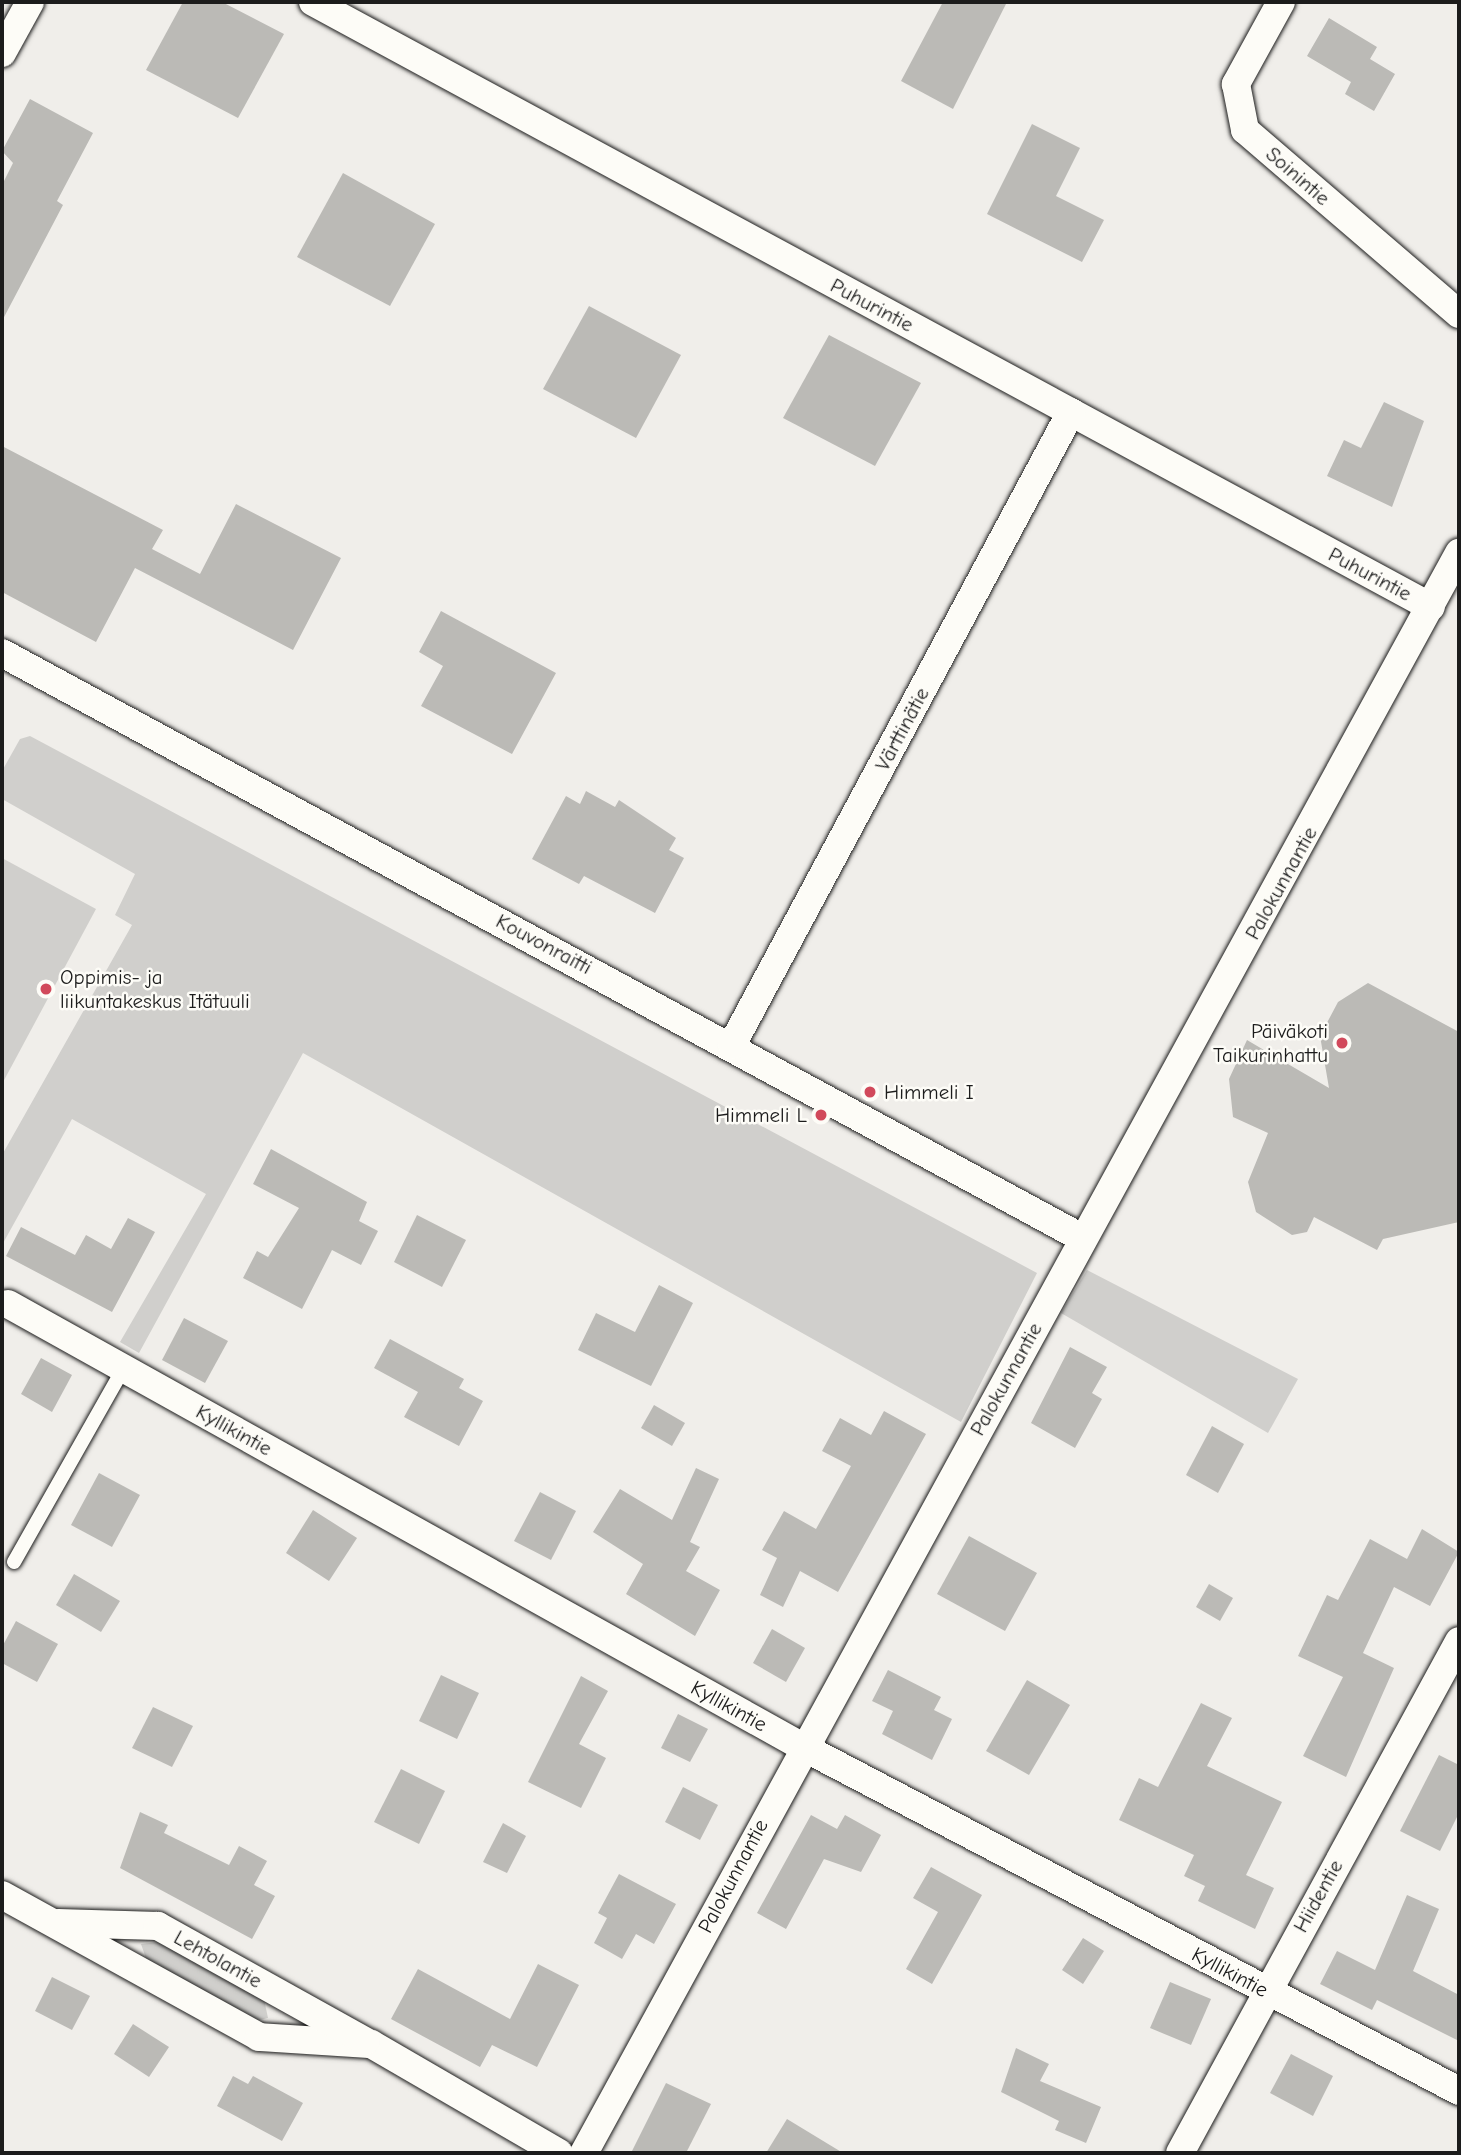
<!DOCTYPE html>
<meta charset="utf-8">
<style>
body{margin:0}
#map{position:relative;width:1461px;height:2155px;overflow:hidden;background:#f0eeea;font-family:"Comic Neue",sans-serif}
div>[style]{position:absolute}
.green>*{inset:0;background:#d0cfcc}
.building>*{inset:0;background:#bbbab6}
.roads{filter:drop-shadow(0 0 2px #1c1c1c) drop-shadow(0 0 2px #1c1c1c)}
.lane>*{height:14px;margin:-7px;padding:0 7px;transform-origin:7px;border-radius:7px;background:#fdfcf7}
.street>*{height:28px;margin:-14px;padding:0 14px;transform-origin:14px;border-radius:14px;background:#fdfcf7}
.dots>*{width:19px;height:19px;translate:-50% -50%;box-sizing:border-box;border:4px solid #fdfcf7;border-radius:50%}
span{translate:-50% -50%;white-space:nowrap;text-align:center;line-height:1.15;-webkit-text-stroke:5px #fdfcf7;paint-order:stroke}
.street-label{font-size:21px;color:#1c1c1c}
.poi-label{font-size:21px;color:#1c1c1c}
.left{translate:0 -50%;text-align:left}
.right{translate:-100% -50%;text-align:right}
.frame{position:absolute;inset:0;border:4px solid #1c1c1c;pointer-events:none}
</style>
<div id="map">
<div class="green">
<div style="clip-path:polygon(30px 736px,1037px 1273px,961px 1422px,303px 1053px,139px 1353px,120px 1342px,206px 1194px,72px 1119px,2px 1245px,2px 1155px,132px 925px,115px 915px,135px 874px,2px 799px,2px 771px,20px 739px)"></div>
<div style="clip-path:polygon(2px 858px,96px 909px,2px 1084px)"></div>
<div style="clip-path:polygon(1087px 1270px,1298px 1379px,1268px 1433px,1061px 1313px)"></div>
<div style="clip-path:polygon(166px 1941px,264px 1999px,268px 2018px,251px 2022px,149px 1967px,141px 1944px)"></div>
</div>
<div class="building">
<div style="clip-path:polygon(183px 2px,222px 2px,284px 34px,238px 118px,146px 70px)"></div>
<div style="clip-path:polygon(943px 2px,1007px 2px,953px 109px,901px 81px)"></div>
<div style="clip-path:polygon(1329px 18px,1377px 47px,1370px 59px,1395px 74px,1374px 111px,1345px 94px,1351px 82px,1307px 56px)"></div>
<div style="clip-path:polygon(30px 99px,93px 133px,57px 201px,63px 205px,2px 321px,2px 185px,13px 163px,2px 151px)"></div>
<div style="clip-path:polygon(1032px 124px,1080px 148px,1056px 196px,1104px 220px,1082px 262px,987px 214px)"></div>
<div style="clip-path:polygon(343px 173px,435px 224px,390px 306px,297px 257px)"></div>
<div style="clip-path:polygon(589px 306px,681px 355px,636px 438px,543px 389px)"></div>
<div style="clip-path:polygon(829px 335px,921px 383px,875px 466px,783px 418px)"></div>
<div style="clip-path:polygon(1384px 402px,1424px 421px,1392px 507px,1327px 476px,1344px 440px,1361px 448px)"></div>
<div style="clip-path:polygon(2px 446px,163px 530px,152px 549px,200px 574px,236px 504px,341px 558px,293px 650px,135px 568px,96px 642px,2px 592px)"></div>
<div style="clip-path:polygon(441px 611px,556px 673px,512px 754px,421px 706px,443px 666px,419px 652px)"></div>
<div style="clip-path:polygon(586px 791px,615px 807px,619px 800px,676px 838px,669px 850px,684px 858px,655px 913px,584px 876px,579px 884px,532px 859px,566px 796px,580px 804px)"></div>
<div style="clip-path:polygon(1368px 983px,1459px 1032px,1459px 1222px,1383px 1239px,1377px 1250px,1314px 1217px,1307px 1232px,1292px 1235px,1256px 1212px,1248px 1182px,1268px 1133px,1233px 1117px,1229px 1079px,1247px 1040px,1329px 1088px,1320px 1036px,1338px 1002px)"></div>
<div style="clip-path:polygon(271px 1149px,367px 1202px,359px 1221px,378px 1231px,361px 1265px,332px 1250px,302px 1309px,243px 1278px,257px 1251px,268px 1257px,299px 1208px,253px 1184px)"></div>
<div style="clip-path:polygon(417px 1215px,466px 1240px,442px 1287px,394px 1262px)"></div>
<div style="clip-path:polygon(128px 1218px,155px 1232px,112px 1312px,6px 1256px,21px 1227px,75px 1255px,86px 1235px,111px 1249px)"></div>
<div style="clip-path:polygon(659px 1285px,693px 1303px,651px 1386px,578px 1350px,596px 1313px,635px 1332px)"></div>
<div style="clip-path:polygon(184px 1318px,228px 1341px,205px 1383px,162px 1360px)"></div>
<div style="clip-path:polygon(390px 1339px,464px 1379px,459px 1388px,483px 1401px,459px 1446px,404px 1417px,418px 1392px,374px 1368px)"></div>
<div style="clip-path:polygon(1070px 1347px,1107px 1367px,1092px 1393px,1102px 1399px,1075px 1448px,1031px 1423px)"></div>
<div style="clip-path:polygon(41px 1358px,72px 1375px,52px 1412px,21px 1394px)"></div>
<div style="clip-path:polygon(654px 1405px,685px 1423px,672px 1446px,641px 1428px)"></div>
<div style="clip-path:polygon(884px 1411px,926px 1434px,838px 1592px,800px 1571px,783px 1607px,760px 1595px,777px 1558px,762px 1550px,784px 1511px,816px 1529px,851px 1466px,822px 1451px,840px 1418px,871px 1435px)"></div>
<div style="clip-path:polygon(1212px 1426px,1244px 1444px,1218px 1493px,1186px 1475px)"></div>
<div style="clip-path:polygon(696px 1468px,719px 1479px,690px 1542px,700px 1547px,686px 1571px,720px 1590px,695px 1636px,626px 1594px,643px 1564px,593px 1532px,620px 1489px,672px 1520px)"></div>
<div style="clip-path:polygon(99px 1473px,140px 1495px,112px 1547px,71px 1525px)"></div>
<div style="clip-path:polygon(540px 1492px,576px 1511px,551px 1560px,514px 1541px)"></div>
<div style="clip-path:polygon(313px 1510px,357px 1538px,329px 1581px,286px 1553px)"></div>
<div style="clip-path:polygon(1422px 1529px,1459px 1552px,1430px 1606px,1394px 1587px,1363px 1653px,1394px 1668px,1346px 1777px,1303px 1756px,1343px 1677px,1298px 1656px,1327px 1595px,1338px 1600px,1370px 1539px,1407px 1559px)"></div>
<div style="clip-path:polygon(969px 1536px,1037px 1573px,1005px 1631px,937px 1594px)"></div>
<div style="clip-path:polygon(74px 1574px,120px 1601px,101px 1632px,56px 1605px)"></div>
<div style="clip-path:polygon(1209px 1584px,1233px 1598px,1220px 1621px,1196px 1607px)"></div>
<div style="clip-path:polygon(16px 1621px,58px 1644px,37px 1682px,2px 1663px,2px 1647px)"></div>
<div style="clip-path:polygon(772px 1629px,805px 1648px,786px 1682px,753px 1663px)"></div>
<div style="clip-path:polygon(888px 1670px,941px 1697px,934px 1710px,952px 1719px,932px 1760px,882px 1734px,893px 1711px,872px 1701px)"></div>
<div style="clip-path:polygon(441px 1675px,479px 1693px,457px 1739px,419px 1721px)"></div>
<div style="clip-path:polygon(581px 1676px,608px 1691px,579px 1744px,606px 1758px,581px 1808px,528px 1782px)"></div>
<div style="clip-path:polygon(1027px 1680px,1070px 1705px,1029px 1775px,986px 1751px)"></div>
<div style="clip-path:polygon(1201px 1703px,1232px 1718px,1207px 1766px,1282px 1802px,1246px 1875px,1274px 1888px,1255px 1929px,1198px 1901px,1205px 1886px,1184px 1876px,1194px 1855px,1119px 1820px,1139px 1778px,1158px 1787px)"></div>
<div style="clip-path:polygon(153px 1707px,193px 1726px,172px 1767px,132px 1748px)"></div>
<div style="clip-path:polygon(678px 1714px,708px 1729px,690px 1762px,661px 1748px)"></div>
<div style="clip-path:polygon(1439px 1755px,1459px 1765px,1459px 1813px,1440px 1851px,1400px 1831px)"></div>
<div style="clip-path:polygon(401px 1769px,445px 1791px,419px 1844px,374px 1822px)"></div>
<div style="clip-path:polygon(683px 1787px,718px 1805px,700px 1840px,665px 1822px)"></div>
<div style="clip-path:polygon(140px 1812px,168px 1825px,164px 1833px,229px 1865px,239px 1846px,267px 1861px,254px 1885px,275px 1896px,252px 1939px,120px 1868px)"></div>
<div style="clip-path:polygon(811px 1815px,837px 1829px,845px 1815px,881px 1835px,861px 1872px,824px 1859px,786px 1929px,757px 1913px)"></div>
<div style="clip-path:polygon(503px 1823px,526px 1836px,507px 1873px,483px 1862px)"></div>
<div style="clip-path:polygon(931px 1867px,982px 1895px,932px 1984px,906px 1969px,938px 1912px,913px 1898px)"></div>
<div style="clip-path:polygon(619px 1874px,676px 1904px,654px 1944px,636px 1934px,622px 1959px,594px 1943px,607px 1918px,598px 1913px)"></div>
<div style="clip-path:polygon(1407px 1895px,1439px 1909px,1413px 1971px,1459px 1995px,1459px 2041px,1377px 2000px,1372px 2010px,1320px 1984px,1337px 1951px,1375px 1970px)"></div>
<div style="clip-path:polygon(1083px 1938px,1104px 1951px,1083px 1984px,1062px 1970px)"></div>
<div style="clip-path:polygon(538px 1964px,579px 1985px,537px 2067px,492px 2045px,480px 2067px,391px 2019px,418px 1969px,510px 2019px)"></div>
<div style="clip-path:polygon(52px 1977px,90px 1996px,72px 2030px,35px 2011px)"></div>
<div style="clip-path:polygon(1170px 1982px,1211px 1999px,1191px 2045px,1150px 2028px)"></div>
<div style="clip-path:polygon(133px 2024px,169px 2047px,149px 2077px,114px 2054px)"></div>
<div style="clip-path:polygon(1016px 2048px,1049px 2064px,1040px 2081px,1101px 2107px,1086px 2143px,1055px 2130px,1059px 2121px,1001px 2092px)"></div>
<div style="clip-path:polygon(1291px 2054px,1333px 2076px,1313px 2116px,1270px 2093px)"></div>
<div style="clip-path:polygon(233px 2076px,248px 2084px,253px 2076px,303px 2103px,282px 2141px,217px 2106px)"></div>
<div style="clip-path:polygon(666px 2083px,711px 2104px,686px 2153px,631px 2153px)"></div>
<div style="clip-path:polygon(787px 2119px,843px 2153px,766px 2153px)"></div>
</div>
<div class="roads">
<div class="lane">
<div style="left:14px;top:1562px;width:222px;rotate:-60.5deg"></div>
</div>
<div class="street">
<div style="left:313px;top:2px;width:1271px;rotate:28.42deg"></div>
<div style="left:1281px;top:2px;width:94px;rotate:118.8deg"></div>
<div style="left:1236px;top:84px;width:47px;rotate:78.9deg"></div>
<div style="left:1245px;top:130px;width:282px;rotate:40.7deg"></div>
<div style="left:2px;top:53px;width:58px;rotate:-61.2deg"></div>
<div style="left:2px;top:653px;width:1230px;rotate:28.44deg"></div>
<div style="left:732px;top:1045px;width:718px;rotate:-61.83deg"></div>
<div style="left:8px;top:1304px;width:910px;rotate:29.13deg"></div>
<div style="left:803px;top:1747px;width:741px;rotate:27.67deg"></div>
<div style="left:2px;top:1895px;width:294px;rotate:28.9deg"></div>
<div style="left:259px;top:2037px;width:112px;rotate:3.6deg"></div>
<div style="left:371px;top:2044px;width:217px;rotate:30.1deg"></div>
<div style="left:58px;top:1923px;width:100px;rotate:1.7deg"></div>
<div style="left:158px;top:1926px;width:237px;rotate:29.1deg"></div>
<div style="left:584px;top:2153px;width:1824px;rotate:-61.33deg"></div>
<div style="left:1180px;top:2153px;width:583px;rotate:-61.41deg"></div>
</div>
</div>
<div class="dots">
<div style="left:46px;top:989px;background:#d1495b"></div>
<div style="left:1342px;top:1043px;background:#d1495b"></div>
<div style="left:870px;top:1092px;background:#d1495b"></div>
<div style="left:821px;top:1115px;background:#d1495b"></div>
</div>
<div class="street-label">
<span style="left:1298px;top:176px;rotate:41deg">Soinintie</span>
<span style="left:872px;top:305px;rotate:28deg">Puhurintie</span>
<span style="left:1370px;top:574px;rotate:28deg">Puhurintie</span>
<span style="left:902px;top:729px;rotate:-62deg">Värttinätie</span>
<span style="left:1281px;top:883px;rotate:-61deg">Palokunnantie</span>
<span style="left:544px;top:944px;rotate:28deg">Kouvonraitti</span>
<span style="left:1006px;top:1379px;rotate:-61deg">Palokunnantie</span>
<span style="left:234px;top:1430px;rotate:29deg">Kyllikintie</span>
<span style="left:729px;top:1706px;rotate:29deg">Kyllikintie</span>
<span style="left:733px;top:1876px;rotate:-62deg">Palokunnantie</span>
<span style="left:1318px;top:1896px;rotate:-61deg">Hiidentie</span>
<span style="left:218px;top:1959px;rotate:29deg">Lehtolantie</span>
<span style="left:1230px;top:1972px;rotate:28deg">Kyllikintie</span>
</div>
<div class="poi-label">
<span class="left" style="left:60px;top:989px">Oppimis- ja<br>liikuntakeskus Itätuuli</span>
<span class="right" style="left:1328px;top:1043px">Päiväkoti<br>Taikurinhattu</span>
<span class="left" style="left:884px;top:1092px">Himmeli I</span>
<span class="right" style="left:807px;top:1115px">Himmeli L</span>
</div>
<div class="frame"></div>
</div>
